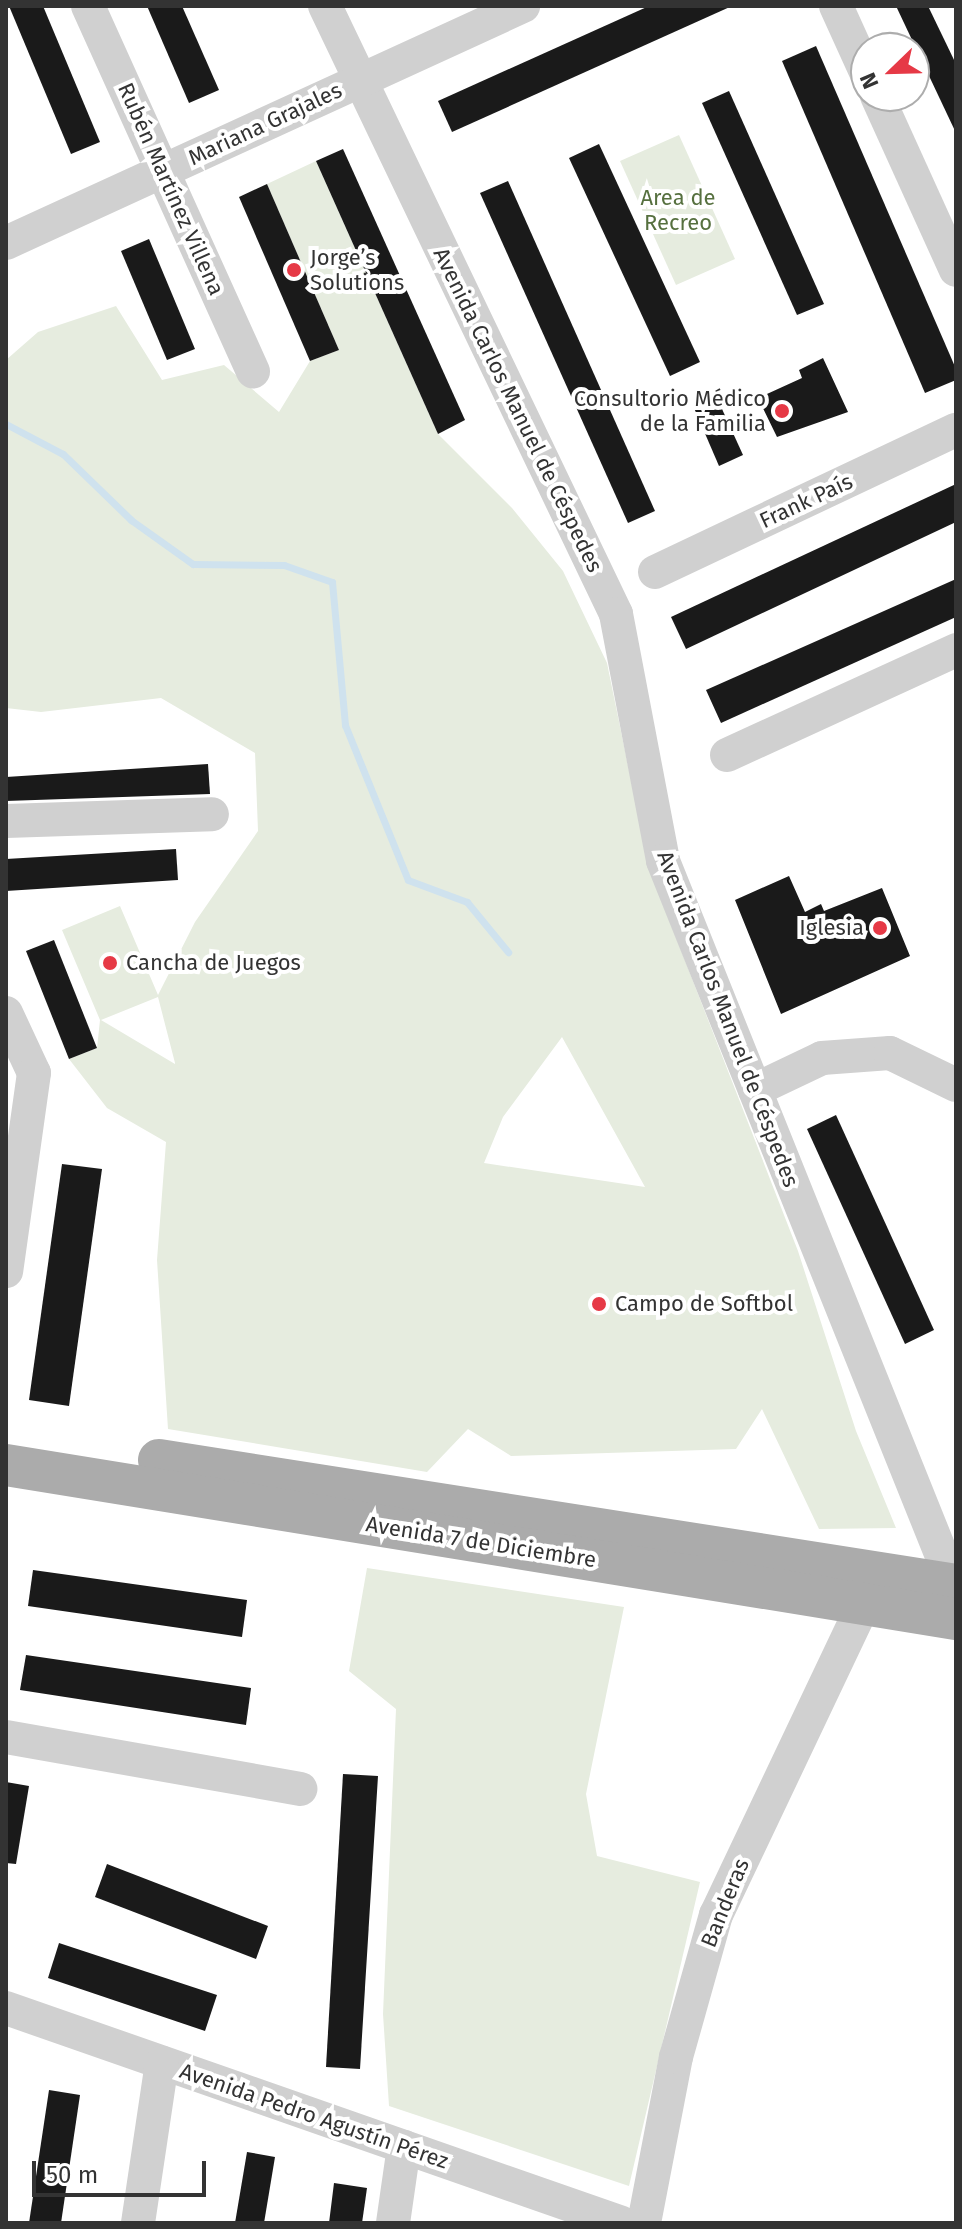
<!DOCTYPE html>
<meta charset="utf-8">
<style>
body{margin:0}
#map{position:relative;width:962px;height:2229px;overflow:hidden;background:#fff;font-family:"Fira Sans",sans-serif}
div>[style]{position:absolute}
.green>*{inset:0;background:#e6ecdf}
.stream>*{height:7px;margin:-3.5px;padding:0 3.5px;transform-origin:3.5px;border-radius:3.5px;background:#cfe2ee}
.building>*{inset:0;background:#1a1a1a}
.minor>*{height:34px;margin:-17px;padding:0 17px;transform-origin:17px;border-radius:17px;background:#d0d0d0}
.major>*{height:42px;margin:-21px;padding:0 21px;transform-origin:21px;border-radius:21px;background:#ababab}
.dots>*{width:22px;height:22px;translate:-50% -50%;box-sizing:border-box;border:4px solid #fff;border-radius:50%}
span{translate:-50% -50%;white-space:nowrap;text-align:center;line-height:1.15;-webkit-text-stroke:8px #fff;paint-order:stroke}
.street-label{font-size:22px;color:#333}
.park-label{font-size:22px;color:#56703f}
.poi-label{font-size:22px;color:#333}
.left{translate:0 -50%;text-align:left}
.right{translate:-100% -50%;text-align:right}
.frame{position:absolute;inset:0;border:8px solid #333;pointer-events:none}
.north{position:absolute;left:850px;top:32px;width:80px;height:80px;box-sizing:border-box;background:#fff;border:2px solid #adadad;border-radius:50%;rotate:247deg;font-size:22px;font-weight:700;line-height:32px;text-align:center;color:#333}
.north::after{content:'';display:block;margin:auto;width:28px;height:36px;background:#e63946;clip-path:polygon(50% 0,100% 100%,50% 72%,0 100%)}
.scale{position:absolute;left:32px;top:2161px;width:174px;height:36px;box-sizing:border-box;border:4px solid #333;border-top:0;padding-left:10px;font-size:24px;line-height:28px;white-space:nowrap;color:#333;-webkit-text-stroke:6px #fff;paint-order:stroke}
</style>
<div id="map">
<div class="green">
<div style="clip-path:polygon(679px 135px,735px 259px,676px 285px,620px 161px)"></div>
<div style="clip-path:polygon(evenodd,316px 161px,438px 434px,512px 508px,563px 571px,607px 663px,649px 868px,798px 1251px,856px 1431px,896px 1528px,819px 1529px,762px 1409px,736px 1449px,511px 1456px,468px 1429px,427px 1472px,168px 1429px,157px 1260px,166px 1142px,107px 1108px,69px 1059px,97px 1048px,100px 1020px,62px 930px,120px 906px,158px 995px,195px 922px,258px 831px,255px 753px,161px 698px,41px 712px,6px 708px,6px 360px,38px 332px,116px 306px,162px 380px,224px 365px,279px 412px,310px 361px,339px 350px,267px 184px,316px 161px,158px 997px,175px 1063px,175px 1064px,101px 1020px,158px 997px,316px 161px,562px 1037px,645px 1187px,484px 1163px,503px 1117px,562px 1037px)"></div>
<div style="clip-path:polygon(367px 1568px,624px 1607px,586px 1794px,597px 1856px,700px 1882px,629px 2186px,389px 2106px,383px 2014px,396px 1709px,349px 1671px)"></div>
</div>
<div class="stream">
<div style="left:6px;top:424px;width:64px;rotate:27.8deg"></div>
<div style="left:63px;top:454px;width:95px;rotate:44.1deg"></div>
<div style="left:131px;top:520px;width:76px;rotate:35.4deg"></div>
<div style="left:193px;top:564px;width:91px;rotate:0.6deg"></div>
<div style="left:284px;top:565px;width:51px;rotate:19.5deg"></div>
<div style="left:332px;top:582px;width:144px;rotate:84.8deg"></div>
<div style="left:345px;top:725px;width:167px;rotate:67.9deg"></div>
<div style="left:408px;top:880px;width:63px;rotate:20.4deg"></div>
<div style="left:467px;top:902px;width:65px;rotate:50.6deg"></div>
</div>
<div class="building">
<div style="clip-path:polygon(9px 6px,43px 6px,100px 142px,71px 154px)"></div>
<div style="clip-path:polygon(147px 6px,182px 6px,219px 90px,189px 103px)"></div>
<div style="clip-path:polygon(649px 6px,732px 6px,452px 132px,438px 101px)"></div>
<div style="clip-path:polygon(896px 6px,928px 6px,956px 64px,956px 133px)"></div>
<div style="clip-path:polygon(816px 46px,956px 369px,956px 380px,925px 393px,782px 61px)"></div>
<div style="clip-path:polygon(729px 91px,824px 304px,797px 315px,702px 103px)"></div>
<div style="clip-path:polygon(599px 144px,700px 362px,670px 376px,569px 158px)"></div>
<div style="clip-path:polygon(343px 149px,465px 420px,438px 434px,316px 161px)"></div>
<div style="clip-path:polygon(508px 181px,655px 511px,628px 523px,480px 193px)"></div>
<div style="clip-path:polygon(267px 184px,339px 350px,310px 361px,239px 197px)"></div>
<div style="clip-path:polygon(149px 239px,195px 349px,167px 360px,121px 251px)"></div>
<div style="clip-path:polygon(823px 358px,848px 412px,777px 437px,758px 398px,802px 378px,799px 370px)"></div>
<div style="clip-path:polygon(717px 398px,743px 455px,719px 466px,694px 408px)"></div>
<div style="clip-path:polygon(956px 484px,956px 522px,686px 649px,671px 617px)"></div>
<div style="clip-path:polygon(956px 579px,956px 617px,721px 723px,706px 690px)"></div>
<div style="clip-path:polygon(208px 764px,210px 794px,6px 801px,6px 777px)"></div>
<div style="clip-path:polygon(176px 849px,178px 880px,6px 891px,6px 859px)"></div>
<div style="clip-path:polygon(789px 876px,805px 912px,821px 904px,824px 911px,882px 888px,910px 956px,781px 1014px,735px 900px)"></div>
<div style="clip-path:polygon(54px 940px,97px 1048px,69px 1059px,26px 951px)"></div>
<div style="clip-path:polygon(836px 1115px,934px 1330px,905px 1344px,807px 1129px)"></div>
<div style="clip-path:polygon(62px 1164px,102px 1169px,69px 1406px,29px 1400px)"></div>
<div style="clip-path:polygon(33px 1570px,247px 1600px,242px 1637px,28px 1606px)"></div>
<div style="clip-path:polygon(26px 1655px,251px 1688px,246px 1725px,20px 1690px)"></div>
<div style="clip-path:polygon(343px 1774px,378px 1776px,360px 2069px,326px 2067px)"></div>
<div style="clip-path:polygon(6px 1782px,29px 1786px,16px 1864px,6px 1863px)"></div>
<div style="clip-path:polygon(107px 1864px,268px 1926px,256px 1959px,95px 1897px)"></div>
<div style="clip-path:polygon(59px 1943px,217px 1995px,205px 2031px,48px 1978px)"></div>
<div style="clip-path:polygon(49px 2090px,80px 2095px,61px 2223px,29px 2223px)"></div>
<div style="clip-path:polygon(247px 2152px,275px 2157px,264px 2223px,235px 2223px)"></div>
<div style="clip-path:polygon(334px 2183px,367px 2188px,362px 2223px,329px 2223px)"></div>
</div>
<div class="minor">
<div style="left:88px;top:6px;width:401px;rotate:65.7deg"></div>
<div style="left:325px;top:6px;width:674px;rotate:64.42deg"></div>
<div style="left:616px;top:614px;width:251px;rotate:79.2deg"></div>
<div style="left:663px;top:861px;width:787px;rotate:68.13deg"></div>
<div style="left:836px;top:6px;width:72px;rotate:65.6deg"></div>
<div style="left:877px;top:96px;width:191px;rotate:65.6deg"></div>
<div style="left:6px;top:243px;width:569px;rotate:-24.63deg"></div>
<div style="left:655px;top:572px;width:333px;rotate:-25.3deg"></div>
<div style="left:727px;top:755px;width:252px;rotate:-24.6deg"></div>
<div style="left:6px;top:821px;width:206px;rotate:-1.9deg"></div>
<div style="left:6px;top:1013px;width:66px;rotate:65deg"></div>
<div style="left:34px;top:1073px;width:200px;rotate:98deg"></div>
<div style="left:755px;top:1090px;width:74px;rotate:-25.5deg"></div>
<div style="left:822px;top:1058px;width:68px;rotate:-4.2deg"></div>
<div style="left:890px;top:1053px;width:73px;rotate:25.9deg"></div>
<div style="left:6px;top:1737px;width:299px;rotate:10deg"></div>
<div style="left:6px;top:2008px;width:652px;rotate:19.24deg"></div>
<div style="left:138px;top:2223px;width:162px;rotate:-81.5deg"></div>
<div style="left:393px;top:2223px;width:77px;rotate:-81.8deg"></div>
<div style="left:644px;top:2223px;width:169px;rotate:-79.1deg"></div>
<div style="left:676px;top:2057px;width:148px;rotate:-74.3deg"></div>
<div style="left:716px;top:1915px;width:344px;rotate:-64.6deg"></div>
</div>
<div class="major">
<div style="left:159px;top:1460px;width:807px;rotate:8.91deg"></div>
<div style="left:6px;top:1465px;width:962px;rotate:9.21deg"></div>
</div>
<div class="dots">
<div style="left:294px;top:270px;background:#e63946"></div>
<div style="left:782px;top:411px;background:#e63946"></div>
<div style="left:880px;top:928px;background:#e63946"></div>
<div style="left:110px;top:963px;background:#e63946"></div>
<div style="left:599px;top:1304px;background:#e63946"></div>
</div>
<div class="street-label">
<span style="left:265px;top:124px;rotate:-25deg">Mariana Grajales</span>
<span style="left:171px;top:189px;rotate:66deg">Rubén Martínez Villena</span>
<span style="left:518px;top:410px;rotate:64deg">Avenida Carlos Manuel de Céspedes</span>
<span style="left:806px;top:501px;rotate:-25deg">Frank País</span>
<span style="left:728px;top:1019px;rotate:69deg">Avenida Carlos Manuel de Céspedes</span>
<span style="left:481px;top:1542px;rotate:9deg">Avenida 7 de Diciembre</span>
<span style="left:725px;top:1903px;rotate:-68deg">Banderas</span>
<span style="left:314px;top:2116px;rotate:19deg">Avenida Pedro Agustín Pérez</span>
</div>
<div class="park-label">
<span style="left:678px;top:210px">Area de<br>Recreo</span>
</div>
<div class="poi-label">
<span class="left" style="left:310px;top:270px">Jorge’s<br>Solutions</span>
<span class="right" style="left:766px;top:411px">Consultorio Médico<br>de la Familia</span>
<span class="right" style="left:864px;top:928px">Iglesia</span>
<span class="left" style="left:126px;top:963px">Cancha de Juegos</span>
<span class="left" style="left:615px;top:1304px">Campo de Softbol</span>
</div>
<div class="frame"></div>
<div class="north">N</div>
<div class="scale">50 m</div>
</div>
